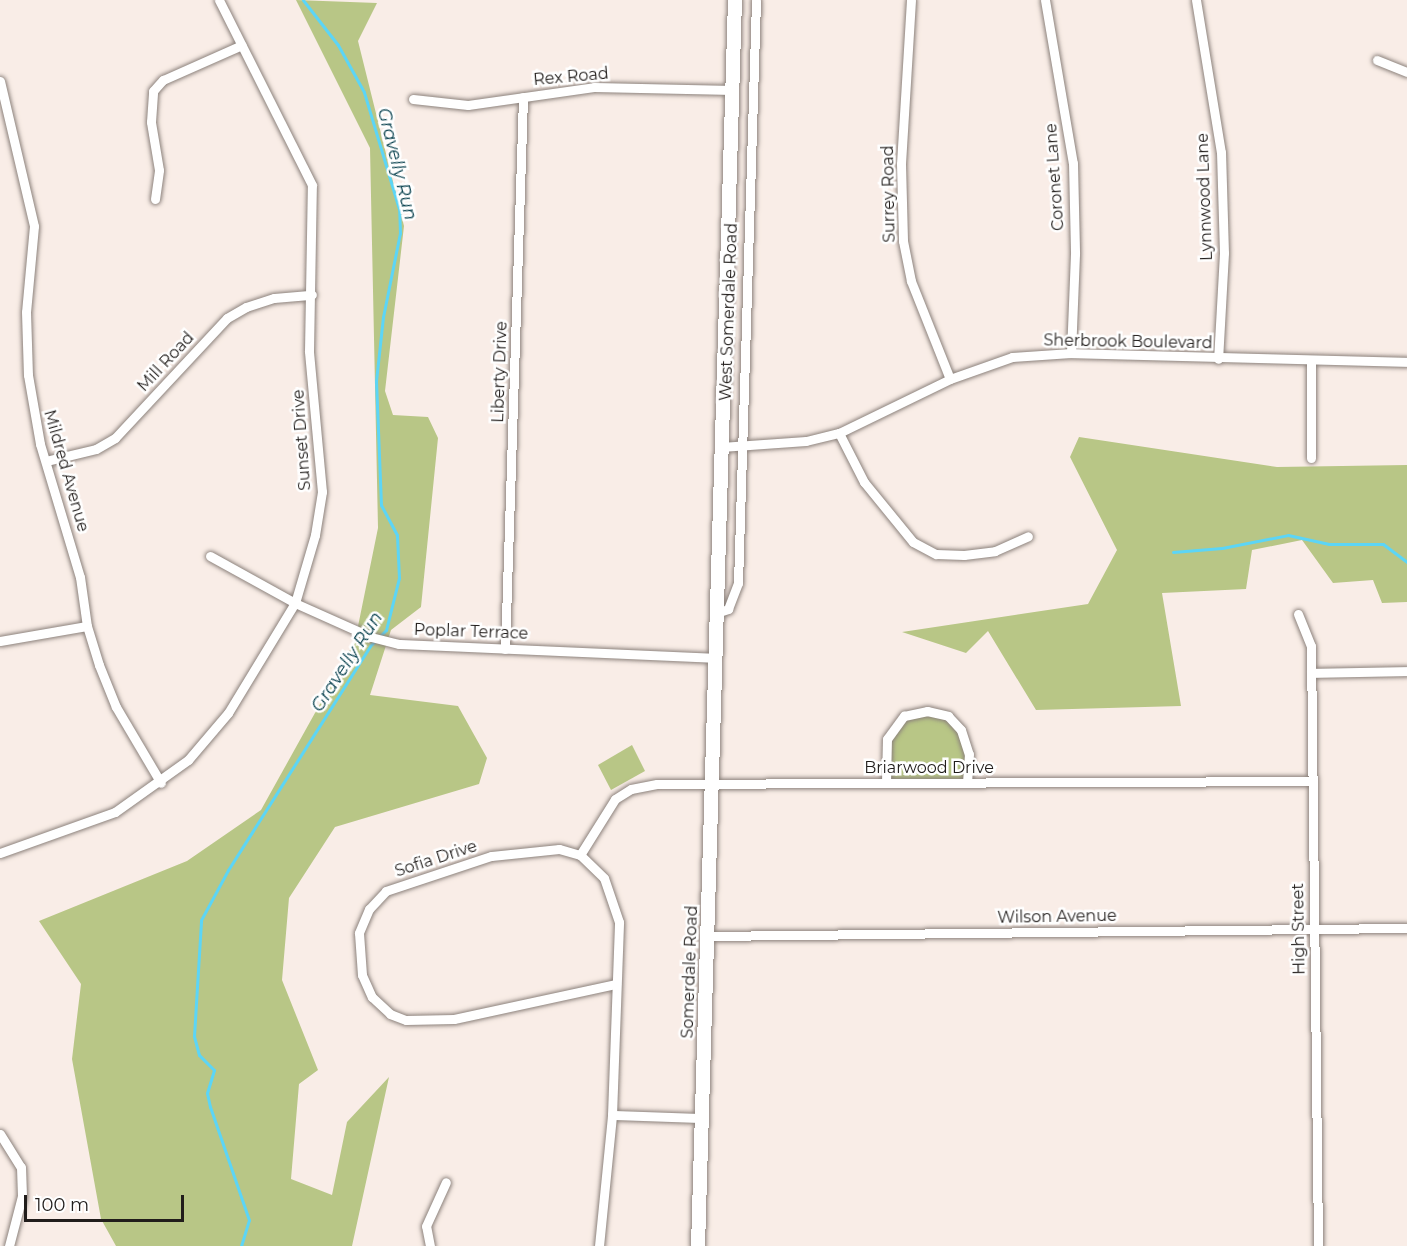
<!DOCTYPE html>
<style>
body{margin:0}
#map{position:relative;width:1407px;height:1246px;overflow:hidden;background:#f9ede7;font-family:Montserrat,sans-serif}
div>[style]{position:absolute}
.green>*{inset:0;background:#b8c686}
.stream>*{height:3px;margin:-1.5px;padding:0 1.5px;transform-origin:1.5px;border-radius:1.5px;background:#5cd5f6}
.roads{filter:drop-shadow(0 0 2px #8c827c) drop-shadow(0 0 2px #8c827c)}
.street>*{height:9px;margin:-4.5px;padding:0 4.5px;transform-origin:4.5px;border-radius:4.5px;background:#fff}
.secondary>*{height:14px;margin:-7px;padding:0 7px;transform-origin:7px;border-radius:7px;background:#fff}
span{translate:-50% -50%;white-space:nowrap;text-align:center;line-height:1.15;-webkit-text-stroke:5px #fff;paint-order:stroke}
.street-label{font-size:16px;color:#211d1b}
.water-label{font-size:18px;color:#063f4c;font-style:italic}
.scale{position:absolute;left:24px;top:1195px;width:160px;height:27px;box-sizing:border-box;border:3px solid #211d1b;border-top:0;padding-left:8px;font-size:18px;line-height:21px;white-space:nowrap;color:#211d1b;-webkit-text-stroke:4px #fff;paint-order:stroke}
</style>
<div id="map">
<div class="green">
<div style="clip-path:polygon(296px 0,377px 3px,358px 41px,404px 226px,385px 391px,393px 415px,428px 417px,438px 438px,421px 607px,391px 630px,370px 695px,458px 706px,487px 758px,479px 784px,335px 827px,289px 898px,282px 980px,318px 1070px,299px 1084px,291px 1179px,332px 1195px,347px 1122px,389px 1077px,352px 1246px,116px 1246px,101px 1219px,72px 1059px,81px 984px,39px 921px,187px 861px,261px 810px,355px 641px,378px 528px,370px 148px)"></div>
<div style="clip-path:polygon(1079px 437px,1277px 467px,1407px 465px,1407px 602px,1382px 603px,1373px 580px,1333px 583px,1302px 540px,1252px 550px,1246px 589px,1162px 593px,1181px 706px,1036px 710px,988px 631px,966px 653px,902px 632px,1088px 604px,1117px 550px,1070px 457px)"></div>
<div style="clip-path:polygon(940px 713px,966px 738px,967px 782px,886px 782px,886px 750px,904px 716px)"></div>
<div style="clip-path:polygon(632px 745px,645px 771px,611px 790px,598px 765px)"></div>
</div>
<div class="stream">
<div style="left:1173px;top:552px;width:49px;rotate:-4.7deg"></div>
<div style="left:1222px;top:548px;width:67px;rotate:-11.1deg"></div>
<div style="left:1288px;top:535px;width:42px;rotate:12.4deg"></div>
<div style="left:1329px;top:544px;width:54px"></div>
<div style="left:1383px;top:544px;width:30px;rotate:37deg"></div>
<div style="left:241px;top:1246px;width:27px;rotate:-73deg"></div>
<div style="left:249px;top:1220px;width:120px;rotate:-109deg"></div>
<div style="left:210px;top:1107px;width:14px;rotate:-102deg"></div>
<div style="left:207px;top:1093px;width:24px;rotate:-73deg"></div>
<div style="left:214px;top:1070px;width:21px;rotate:-135deg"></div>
<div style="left:199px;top:1055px;width:20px;rotate:-105deg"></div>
<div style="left:194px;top:1036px;width:116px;rotate:-86.5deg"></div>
<div style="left:201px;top:920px;width:57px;rotate:-61.6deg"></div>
<div style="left:228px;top:870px;width:265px;rotate:-57.6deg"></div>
<div style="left:370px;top:646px;width:23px;rotate:-45deg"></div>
<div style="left:386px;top:630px;width:54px;rotate:-76deg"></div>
<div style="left:399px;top:578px;width:43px;rotate:-92.7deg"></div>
<div style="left:397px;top:535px;width:34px;rotate:-118deg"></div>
<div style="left:381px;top:505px;width:124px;rotate:-92.3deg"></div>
<div style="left:376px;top:381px;width:64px;rotate:-83.8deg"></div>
<div style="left:383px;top:317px;width:86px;rotate:-78.6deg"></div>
<div style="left:400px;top:233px;width:24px;rotate:-92deg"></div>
<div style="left:399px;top:209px;width:122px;rotate:-106.7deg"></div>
<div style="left:364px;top:92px;width:54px;rotate:-119deg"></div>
<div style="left:338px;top:45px;width:57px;rotate:-127.9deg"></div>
</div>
<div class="roads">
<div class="street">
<div style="left:911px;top:0;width:164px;rotate:93.5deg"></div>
<div style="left:901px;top:164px;width:77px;rotate:88.5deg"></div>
<div style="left:903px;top:241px;width:41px;rotate:78.7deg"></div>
<div style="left:911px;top:281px;width:105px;rotate:68.3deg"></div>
<div style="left:1045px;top:0;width:165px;rotate:80.3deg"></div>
<div style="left:1073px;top:163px;width:91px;rotate:88.7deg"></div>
<div style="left:1075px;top:254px;width:99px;rotate:92.3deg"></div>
<div style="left:1196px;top:0;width:154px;rotate:80.7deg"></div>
<div style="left:1221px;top:152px;width:101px;rotate:88.3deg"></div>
<div style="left:1224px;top:253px;width:106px;rotate:93.2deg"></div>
<div style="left:1377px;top:60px;width:32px;rotate:22deg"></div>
<div style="left:0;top:81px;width:149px;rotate:76.8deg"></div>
<div style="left:34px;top:226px;width:86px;rotate:95.3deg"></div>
<div style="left:26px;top:312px;width:63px;rotate:88.2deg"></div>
<div style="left:28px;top:375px;width:70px;rotate:80.1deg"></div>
<div style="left:40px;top:444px;width:139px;rotate:73.3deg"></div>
<div style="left:80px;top:577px;width:49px;rotate:81.9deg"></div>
<div style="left:87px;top:626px;width:41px;rotate:72.9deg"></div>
<div style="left:99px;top:665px;width:45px;rotate:68deg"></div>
<div style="left:116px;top:707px;width:88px;rotate:59.4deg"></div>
<div style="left:413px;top:99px;width:55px;rotate:6.2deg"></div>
<div style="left:468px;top:105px;width:127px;rotate:-8.1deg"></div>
<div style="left:594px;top:87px;width:139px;rotate:1.2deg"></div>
<div style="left:155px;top:199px;width:29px;rotate:-82deg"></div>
<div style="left:159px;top:170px;width:49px;rotate:-99.5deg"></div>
<div style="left:151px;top:122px;width:31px;rotate:-86deg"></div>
<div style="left:153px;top:91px;width:15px;rotate:-48deg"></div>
<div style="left:163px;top:80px;width:86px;rotate:-23.9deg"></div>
<div style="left:839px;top:433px;width:55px;rotate:63deg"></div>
<div style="left:864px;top:482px;width:77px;rotate:50.8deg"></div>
<div style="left:913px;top:542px;width:26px;rotate:28deg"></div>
<div style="left:936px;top:554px;width:28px;rotate:2deg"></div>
<div style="left:964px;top:555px;width:31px;rotate:-7deg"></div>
<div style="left:995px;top:551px;width:36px;rotate:-24deg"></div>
<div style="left:721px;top:447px;width:85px;rotate:-4deg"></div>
<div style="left:806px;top:441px;width:34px;rotate:-14deg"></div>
<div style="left:839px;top:433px;width:123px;rotate:-25.9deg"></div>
<div style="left:950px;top:379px;width:66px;rotate:-19.5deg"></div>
<div style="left:1012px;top:357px;width:59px;rotate:-3.9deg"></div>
<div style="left:1071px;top:353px;width:336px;rotate:1.5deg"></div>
<div style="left:1311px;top:458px;width:98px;rotate:-90deg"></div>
<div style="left:46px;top:461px;width:51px;rotate:-13.5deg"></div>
<div style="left:96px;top:449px;width:22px;rotate:-30deg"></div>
<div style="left:115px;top:438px;width:164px;rotate:-47deg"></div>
<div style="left:227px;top:318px;width:22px;rotate:-30deg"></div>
<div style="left:246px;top:307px;width:29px;rotate:-18deg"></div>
<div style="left:274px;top:298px;width:38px;rotate:-5deg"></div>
<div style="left:210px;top:556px;width:97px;rotate:28.9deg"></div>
<div style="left:295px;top:603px;width:83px;rotate:24.1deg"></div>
<div style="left:371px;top:637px;width:29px;rotate:14deg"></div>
<div style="left:399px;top:644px;width:315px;rotate:2.5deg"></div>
<div style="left:716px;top:613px;width:13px;rotate:-18deg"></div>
<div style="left:728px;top:609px;width:28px;rotate:-69deg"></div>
<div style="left:738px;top:583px;width:583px;rotate:-88.23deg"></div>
<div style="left:1298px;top:614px;width:35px;rotate:68deg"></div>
<div style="left:1311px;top:646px;width:600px;rotate:89.33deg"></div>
<div style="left:0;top:641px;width:88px;rotate:-9.8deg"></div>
<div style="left:505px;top:649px;width:552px;rotate:-88.13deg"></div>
<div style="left:1311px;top:673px;width:96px;rotate:-1.2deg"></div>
<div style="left:886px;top:782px;width:43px;rotate:-88.7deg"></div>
<div style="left:887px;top:739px;width:29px;rotate:-54deg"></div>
<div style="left:904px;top:716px;width:24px;rotate:-12deg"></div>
<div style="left:927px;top:711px;width:22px;rotate:13deg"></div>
<div style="left:948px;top:716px;width:19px;rotate:47deg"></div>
<div style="left:961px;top:730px;width:25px;rotate:72deg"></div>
<div style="left:969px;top:754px;width:28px;rotate:94deg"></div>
<div style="left:0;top:853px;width:122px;rotate:-19.6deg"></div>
<div style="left:115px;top:812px;width:90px;rotate:-35.5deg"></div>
<div style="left:188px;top:760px;width:62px;rotate:-49.6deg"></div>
<div style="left:228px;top:713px;width:129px;rotate:-58.7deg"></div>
<div style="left:295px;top:603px;width:71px;rotate:-73.6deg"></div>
<div style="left:315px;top:535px;width:44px;rotate:-80.8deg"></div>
<div style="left:322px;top:492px;width:142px;rotate:-95.3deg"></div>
<div style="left:309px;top:351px;width:166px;rotate:-89deg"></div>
<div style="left:312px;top:185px;width:207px;rotate:-116.7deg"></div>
<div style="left:580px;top:855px;width:66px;rotate:-58deg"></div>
<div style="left:615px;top:799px;width:19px;rotate:-32deg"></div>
<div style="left:631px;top:789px;width:26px;rotate:-11deg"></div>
<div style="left:657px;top:784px;width:655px;rotate:-0.26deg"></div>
<div style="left:708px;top:936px;width:699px;rotate:-0.66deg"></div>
<div style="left:612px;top:1115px;width:90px;rotate:1.9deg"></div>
<div style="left:0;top:1134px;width:39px;rotate:58deg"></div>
<div style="left:21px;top:1167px;width:29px;rotate:88deg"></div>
<div style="left:22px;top:1196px;width:52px;rotate:104.6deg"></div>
<div style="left:430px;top:1246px;width:20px;rotate:-101deg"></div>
<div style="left:426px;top:1226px;width:48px;rotate:-65.6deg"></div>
<div style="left:599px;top:1246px;width:132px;rotate:-84.3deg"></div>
<div style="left:612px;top:1115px;width:193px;rotate:-87.9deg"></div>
<div style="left:619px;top:922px;width:46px;rotate:-108.8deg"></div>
<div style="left:604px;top:878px;width:33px;rotate:-136deg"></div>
<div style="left:580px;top:855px;width:22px;rotate:-164deg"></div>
<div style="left:559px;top:849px;width:68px;rotate:174.1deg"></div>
<div style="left:491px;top:856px;width:111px;rotate:161.6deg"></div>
<div style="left:386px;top:891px;width:25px;rotate:133deg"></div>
<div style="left:369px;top:909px;width:26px;rotate:113deg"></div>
<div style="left:359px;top:933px;width:42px;rotate:85.9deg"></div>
<div style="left:362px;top:975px;width:24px;rotate:66deg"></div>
<div style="left:372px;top:997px;width:25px;rotate:43deg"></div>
<div style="left:390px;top:1014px;width:17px;rotate:21deg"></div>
<div style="left:406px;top:1020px;width:48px;rotate:-1.2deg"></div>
<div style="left:454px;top:1019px;width:166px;rotate:-12.2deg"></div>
</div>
<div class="secondary">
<div style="left:698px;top:1246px;width:1247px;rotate:-88.3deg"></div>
</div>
</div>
<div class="street-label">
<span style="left:571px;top:77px;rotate:-5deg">Rex Road</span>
<span style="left:1055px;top:177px;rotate:-94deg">Coronet Lane</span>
<span style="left:889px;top:194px;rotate:-91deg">Surrey Road</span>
<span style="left:1205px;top:197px;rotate:-92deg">Lynnwood Lane</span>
<span style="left:729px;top:312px;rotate:-88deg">West Somerdale Road</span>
<span style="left:1128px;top:342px;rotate:1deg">Sherbrook Boulevard</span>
<span style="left:166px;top:362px;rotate:-47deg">Mill Road</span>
<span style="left:500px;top:372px;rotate:-88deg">Liberty Drive</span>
<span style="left:302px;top:440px;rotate:-94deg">Sunset Drive</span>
<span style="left:66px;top:471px;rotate:74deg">Mildred Avenue</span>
<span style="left:471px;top:632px;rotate:2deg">Poplar Terrace</span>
<span style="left:929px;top:768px">Briarwood Drive</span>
<span style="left:436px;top:859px;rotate:-18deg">Sofia Drive</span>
<span style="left:1057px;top:917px;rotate:-1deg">Wilson Avenue</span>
<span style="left:1299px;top:929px;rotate:-91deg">High Street</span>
<span style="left:690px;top:972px;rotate:-88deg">Somerdale Road</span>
</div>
<div class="water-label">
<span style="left:397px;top:164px;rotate:76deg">Gravelly Run</span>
<span style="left:347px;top:662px;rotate:-57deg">Gravelly Run</span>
</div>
<div class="scale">100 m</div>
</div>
